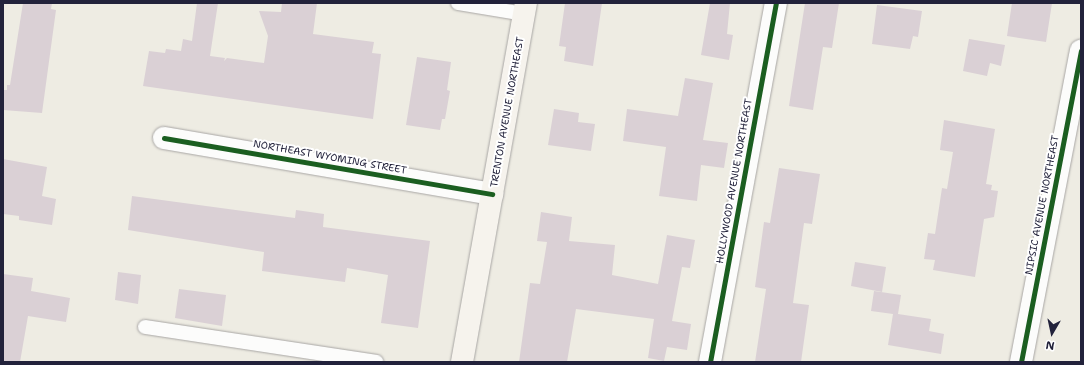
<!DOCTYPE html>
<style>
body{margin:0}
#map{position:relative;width:1084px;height:365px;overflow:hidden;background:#eeece3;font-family:"Shantell Sans",sans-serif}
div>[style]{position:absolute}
.building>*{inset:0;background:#dad0d5}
.roads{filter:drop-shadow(0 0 1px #a8a6a4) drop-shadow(0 0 1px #a8a6a4)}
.service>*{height:14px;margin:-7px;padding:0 7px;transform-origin:7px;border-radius:7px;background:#fcfcfb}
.minor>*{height:22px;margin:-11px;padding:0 11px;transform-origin:11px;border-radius:11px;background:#fcfcfb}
.secondary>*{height:22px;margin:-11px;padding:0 11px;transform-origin:11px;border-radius:11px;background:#f6f3ed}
.cycleway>*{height:5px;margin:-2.5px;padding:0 2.5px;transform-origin:2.5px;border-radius:2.5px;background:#1b5e20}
span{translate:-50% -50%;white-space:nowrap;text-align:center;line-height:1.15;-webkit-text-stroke:4px #fff;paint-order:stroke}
.street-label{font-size:10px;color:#22223b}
.frame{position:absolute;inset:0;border:4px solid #22223b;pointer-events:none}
.north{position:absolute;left:1032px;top:313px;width:40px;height:40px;-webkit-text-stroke:3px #fff;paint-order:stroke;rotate:189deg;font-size:11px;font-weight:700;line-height:16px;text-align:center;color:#22223b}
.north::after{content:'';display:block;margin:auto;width:14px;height:18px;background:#22223b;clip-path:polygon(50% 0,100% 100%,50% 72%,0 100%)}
</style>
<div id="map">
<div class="building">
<div style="clip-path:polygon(23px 3px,52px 3px,51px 9px,56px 10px,42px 113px,3px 110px,3px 90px,7px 90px,7px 85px,10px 85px)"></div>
<div style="clip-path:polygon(197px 3px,218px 3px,210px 56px,225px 58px,224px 61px,227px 58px,264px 63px,268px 36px,259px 11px,281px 12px,282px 3px,317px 3px,313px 34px,374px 42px,372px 53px,381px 54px,373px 119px,143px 86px,149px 51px,165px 53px,166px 49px,181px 51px,183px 39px,192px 41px)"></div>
<div style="clip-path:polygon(565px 3px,602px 3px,593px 66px,564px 61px,566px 47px,559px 46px)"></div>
<div style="clip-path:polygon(710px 3px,730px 3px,727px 34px,733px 35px,729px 60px,701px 55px)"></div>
<div style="clip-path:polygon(805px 3px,839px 3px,832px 48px,823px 47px,813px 110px,789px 106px)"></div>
<div style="clip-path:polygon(1012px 3px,1052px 3px,1046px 42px,1007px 36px)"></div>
<div style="clip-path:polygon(877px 5px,922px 11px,918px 37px,913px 36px,910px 49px,872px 44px)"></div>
<div style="clip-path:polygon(969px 39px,1005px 45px,1001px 66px,990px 63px,987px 76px,963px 71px)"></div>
<div style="clip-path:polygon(417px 57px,451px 62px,447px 90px,450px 91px,445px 119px,442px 119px,440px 130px,406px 125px)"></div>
<div style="clip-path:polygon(685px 78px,713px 83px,703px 140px,728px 143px,724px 168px,701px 165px,697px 201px,659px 196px,666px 147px,623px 141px,627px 109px,678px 116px)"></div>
<div style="clip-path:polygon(554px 109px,579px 113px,578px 122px,595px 124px,591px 151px,548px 145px)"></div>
<div style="clip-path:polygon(944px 120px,995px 129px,986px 184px,992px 185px,991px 190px,998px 191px,994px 217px,984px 219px,975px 277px,933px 270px,935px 260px,924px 259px,928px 233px,935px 234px,942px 188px,947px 189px,953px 152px,940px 150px)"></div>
<div style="clip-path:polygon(3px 159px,47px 167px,42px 196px,56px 199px,52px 225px,19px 220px,19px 216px,3px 214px)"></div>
<div style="clip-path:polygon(779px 168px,820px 174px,812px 224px,804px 223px,793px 303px,809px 305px,801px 362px,755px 362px,766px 289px,755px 287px,764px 222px,770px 223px)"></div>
<div style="clip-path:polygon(132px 196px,295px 218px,296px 210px,324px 214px,323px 227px,430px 241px,418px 328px,381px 323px,388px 275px,347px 268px,345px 282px,262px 271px,264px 252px,128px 230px)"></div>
<div style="clip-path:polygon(541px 212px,572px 217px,569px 241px,615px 245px,612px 275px,658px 284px,667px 235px,695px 240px,690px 268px,682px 267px,672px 321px,691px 324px,687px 350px,667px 347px,664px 361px,648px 358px,654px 319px,576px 309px,567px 362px,519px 362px,530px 283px,540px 284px,547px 242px,537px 241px)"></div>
<div style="clip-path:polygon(855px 262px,886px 267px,882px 292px,851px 286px)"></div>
<div style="clip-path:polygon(118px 272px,141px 275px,138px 304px,115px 300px)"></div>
<div style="clip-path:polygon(3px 274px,33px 278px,31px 291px,70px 298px,66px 322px,28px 316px,20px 362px,3px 362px)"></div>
<div style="clip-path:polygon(179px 289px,226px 295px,222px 326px,175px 318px)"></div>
<div style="clip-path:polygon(874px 291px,901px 295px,898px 314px,931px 319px,929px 331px,944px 334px,941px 354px,888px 345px,893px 314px,871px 311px)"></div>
</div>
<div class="roads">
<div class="service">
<div style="left:458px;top:3px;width:67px;rotate:9.5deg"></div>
<div style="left:145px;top:327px;width:234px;rotate:8.6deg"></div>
</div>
<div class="minor">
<div style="left:164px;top:138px;width:333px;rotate:9.7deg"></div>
<div style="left:710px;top:362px;width:365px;rotate:-79.6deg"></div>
<div style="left:1021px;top:362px;width:317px;rotate:-79.1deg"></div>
</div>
<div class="secondary">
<div style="left:462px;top:362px;width:365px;rotate:-79.9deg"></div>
</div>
</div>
<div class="cycleway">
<div style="left:164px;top:138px;width:333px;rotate:9.7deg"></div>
<div style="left:710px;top:362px;width:365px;rotate:-79.6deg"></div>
<div style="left:1021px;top:362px;width:317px;rotate:-79.1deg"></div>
</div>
<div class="street-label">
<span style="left:507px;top:112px;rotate:-80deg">TRENTON AVENUE NORTHEAST</span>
<span style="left:330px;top:157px;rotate:10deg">NORTHEAST WYOMING STREET</span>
<span style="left:734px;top:181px;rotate:-80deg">HOLLYWOOD AVENUE NORTHEAST</span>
<span style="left:1042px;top:205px;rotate:-79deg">NIPSIC AVENUE NORTHEAST</span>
</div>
<div class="frame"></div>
<div class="north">N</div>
</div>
